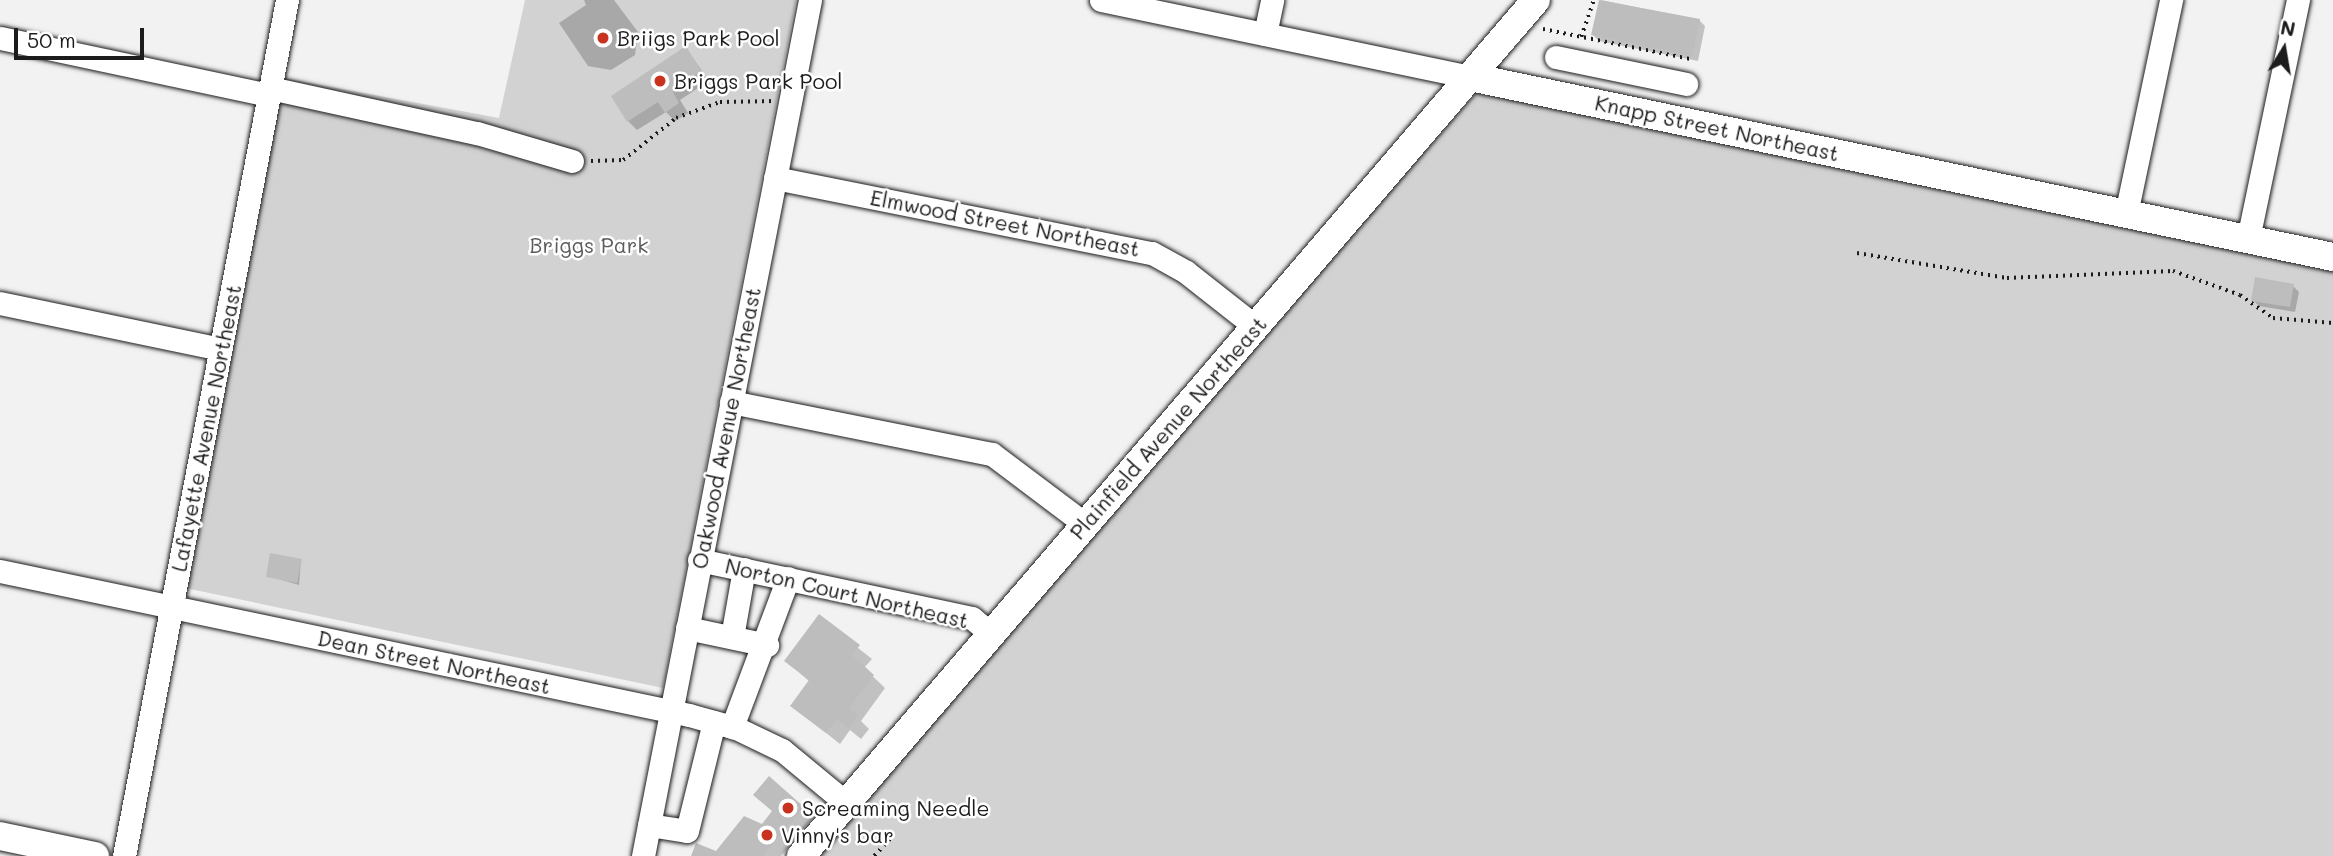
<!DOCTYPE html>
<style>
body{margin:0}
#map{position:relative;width:2333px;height:856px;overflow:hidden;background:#f2f2f2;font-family:Mali,sans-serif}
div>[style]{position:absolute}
.green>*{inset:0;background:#d2d2d2}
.water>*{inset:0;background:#a8a8a8}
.shadow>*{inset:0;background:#0003}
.building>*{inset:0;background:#bdbdbd}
.path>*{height:3.5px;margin-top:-1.75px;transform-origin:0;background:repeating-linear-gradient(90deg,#1c1c1c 0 2px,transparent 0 7px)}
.roads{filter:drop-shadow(0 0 2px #1c1c1c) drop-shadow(0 0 2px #1c1c1c)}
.minor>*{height:23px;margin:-11.5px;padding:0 11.5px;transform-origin:11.5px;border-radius:11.5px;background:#fff}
.major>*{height:28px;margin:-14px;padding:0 14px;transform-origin:14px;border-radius:14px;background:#fff}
.dots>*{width:19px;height:19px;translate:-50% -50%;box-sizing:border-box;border:4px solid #fff;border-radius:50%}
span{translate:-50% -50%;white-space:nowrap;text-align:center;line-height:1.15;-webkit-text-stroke:5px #fff;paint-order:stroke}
.poi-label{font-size:21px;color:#1c1c1c}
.left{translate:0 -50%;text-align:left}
.street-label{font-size:21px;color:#1c1c1c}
.park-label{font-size:21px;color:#5c5c5c}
.north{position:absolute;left:2249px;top:14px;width:70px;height:70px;-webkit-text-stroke:5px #fff;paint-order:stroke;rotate:11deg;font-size:19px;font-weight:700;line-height:28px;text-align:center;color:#1c1c1c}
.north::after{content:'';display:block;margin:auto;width:24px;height:32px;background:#1c1c1c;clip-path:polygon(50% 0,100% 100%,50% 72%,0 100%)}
.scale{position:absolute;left:14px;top:28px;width:130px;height:32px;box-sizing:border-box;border:4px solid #1c1c1c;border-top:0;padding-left:9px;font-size:21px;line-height:24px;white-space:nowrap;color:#1c1c1c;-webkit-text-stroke:5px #fff;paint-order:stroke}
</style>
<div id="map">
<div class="green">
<div style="clip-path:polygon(525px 0,796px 0,663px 688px,185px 588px,283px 78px,499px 118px)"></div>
<div style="clip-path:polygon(1480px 89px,2333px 266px,2333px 856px,818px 856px,961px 678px)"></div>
</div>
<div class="water">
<div style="clip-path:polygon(584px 0,614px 0,638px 32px,635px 55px,611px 70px,588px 66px,559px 23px,586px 5px)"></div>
</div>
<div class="shadow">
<div style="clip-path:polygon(1601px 0,1699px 20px,1705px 26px,1698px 61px,1599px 41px,1593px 35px)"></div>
<div style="clip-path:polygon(686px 48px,709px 81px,680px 100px,688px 113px,675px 121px,666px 112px,637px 130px,628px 121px)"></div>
<div style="clip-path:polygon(2293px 286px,2299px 292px,2295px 312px,2259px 306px,2253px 300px)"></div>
<div style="clip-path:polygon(301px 561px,299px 585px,268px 576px)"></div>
<div style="clip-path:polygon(819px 617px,872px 659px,864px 668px,885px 688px,861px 721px,869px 729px,861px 739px,850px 730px,840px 744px,792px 706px,810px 682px,786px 661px)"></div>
<div style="clip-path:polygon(803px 808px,812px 818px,781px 856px,693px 856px,716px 853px)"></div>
</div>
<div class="building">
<div style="clip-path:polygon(1599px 0,1700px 19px,1692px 56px,1591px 35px)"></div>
<div style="clip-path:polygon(686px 46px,701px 71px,672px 90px,679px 103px,665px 113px,658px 102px,627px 122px,611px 96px)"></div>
<div style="clip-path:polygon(2255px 277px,2294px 284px,2290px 307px,2251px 301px)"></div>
<div style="clip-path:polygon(270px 553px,302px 559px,297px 583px,266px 577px)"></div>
<div style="clip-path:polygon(819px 614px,860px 645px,852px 655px,874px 675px,849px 708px,858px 715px,848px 728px,837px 719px,826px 733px,790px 706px,809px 680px,784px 661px)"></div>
<div style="clip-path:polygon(769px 776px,804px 807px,763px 856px,691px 856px,696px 843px,716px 851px,744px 816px,762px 824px,772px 811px,753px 795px)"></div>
</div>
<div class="path">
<div style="left:1543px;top:29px;width:151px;rotate:11.5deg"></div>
<div style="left:1581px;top:37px;width:39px;rotate:-71deg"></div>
<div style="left:591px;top:161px;width:32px;rotate:-2deg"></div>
<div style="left:623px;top:160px;width:68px;rotate:-38.4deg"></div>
<div style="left:676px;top:118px;width:47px;rotate:-20deg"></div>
<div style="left:720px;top:102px;width:53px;rotate:-1.1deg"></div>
<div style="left:1857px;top:253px;width:152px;rotate:9.5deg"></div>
<div style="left:2007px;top:278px;width:166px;rotate:-2.4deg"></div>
<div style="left:2173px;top:271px;width:71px;rotate:19.7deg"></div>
<div style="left:2240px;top:295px;width:40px;rotate:34.9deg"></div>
<div style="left:2273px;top:318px;width:60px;rotate:4.8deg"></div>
<div style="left:874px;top:856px;width:25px;rotate:-47deg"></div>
</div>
<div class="roads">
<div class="minor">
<div style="left:1101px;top:0;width:377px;rotate:11.8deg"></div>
<div style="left:1265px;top:34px;width:35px;rotate:-78deg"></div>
<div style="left:0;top:38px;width:274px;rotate:12deg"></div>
<div style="left:1556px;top:57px;width:133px;rotate:11.7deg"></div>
<div style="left:270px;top:88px;width:212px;rotate:12.3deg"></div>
<div style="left:477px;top:133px;width:99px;rotate:16.4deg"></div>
<div style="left:775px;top:178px;width:384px;rotate:11.3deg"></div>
<div style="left:1152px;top:253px;width:39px;rotate:29deg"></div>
<div style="left:1186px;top:272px;width:89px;rotate:38.2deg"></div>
<div style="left:2126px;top:214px;width:219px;rotate:-78.1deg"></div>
<div style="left:2248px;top:239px;width:244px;rotate:-78.2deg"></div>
<div style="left:0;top:303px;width:225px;rotate:11.8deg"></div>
<div style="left:731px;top:402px;width:266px;rotate:11.3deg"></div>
<div style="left:992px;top:454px;width:116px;rotate:37deg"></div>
<div style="left:699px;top:560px;width:279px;rotate:12deg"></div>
<div style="left:972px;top:618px;width:23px;rotate:40deg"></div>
<div style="left:0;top:571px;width:704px;rotate:11.8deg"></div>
<div style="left:689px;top:715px;width:49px;rotate:15.5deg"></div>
<div style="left:736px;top:728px;width:51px;rotate:25.6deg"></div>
<div style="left:782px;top:750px;width:83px;rotate:39.6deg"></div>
<div style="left:687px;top:628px;width:82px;rotate:12deg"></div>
<div style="left:732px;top:637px;width:69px;rotate:-80deg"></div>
<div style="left:732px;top:727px;width:159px;rotate:-69.4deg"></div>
<div style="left:649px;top:825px;width:38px;rotate:9deg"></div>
<div style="left:687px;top:831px;width:112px;rotate:-76.1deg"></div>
<div style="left:124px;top:856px;width:871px;rotate:-79.22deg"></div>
<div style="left:643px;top:856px;width:872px;rotate:-78.96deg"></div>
</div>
<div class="major">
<div style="left:1470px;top:77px;width:882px;rotate:11.78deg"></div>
<div style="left:0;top:836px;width:97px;rotate:11.9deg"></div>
<div style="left:801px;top:856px;width:1128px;rotate:-49.35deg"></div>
</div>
</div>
<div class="dots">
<div style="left:603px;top:38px;background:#c8321e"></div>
<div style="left:660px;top:81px;background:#c8321e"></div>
<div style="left:788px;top:808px;background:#c8321e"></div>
<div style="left:767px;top:835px;background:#c8321e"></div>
</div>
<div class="poi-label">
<span class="left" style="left:617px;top:38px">Briigs Park Pool</span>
<span class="left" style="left:674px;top:81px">Briggs Park Pool</span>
<span class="left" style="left:802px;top:808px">Screaming Needle</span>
<span class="left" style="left:781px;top:835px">Vinny's bar</span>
</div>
<div class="street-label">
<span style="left:1717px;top:128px;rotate:12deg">Knapp Street Northeast</span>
<span style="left:1005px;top:223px;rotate:11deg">Elmwood Street Northeast</span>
<span style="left:206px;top:428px;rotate:-79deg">Lafayette Avenue Northeast</span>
<span style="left:726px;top:428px;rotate:-79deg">Oakwood Avenue Northeast</span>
<span style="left:1168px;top:428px;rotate:-49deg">Plainfield Avenue Northeast</span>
<span style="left:847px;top:593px;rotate:13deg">Norton Court Northeast</span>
<span style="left:434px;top:662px;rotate:12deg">Dean Street Northeast</span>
</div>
<div class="park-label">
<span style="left:589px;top:245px">Briggs Park</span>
</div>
<div class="north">N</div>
<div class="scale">50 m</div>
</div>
